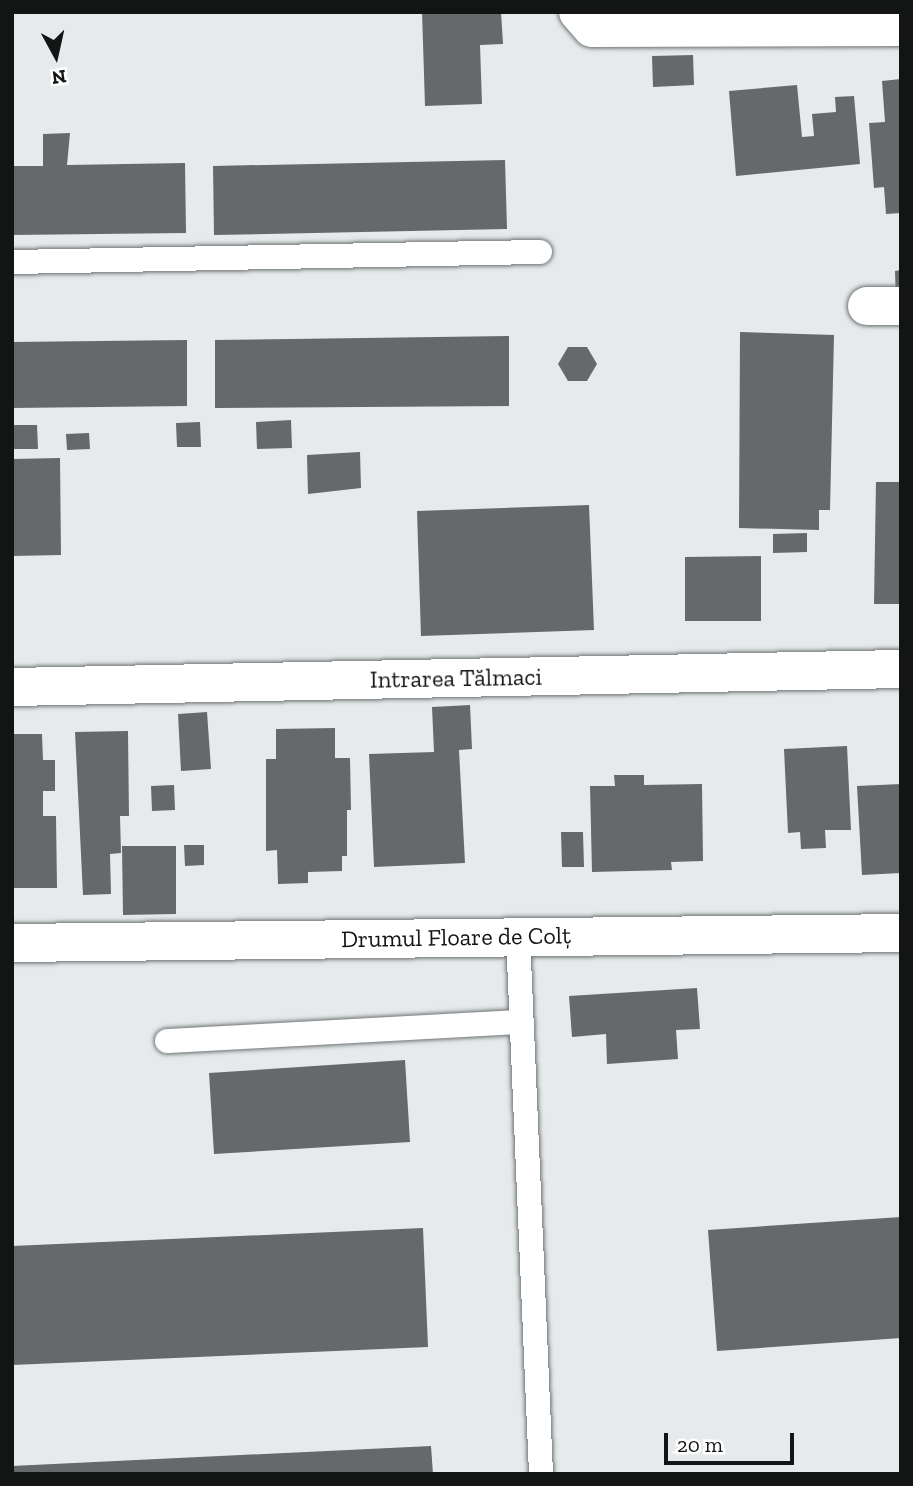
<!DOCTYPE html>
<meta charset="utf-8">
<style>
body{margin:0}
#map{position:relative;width:913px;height:1486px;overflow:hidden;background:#e6eaec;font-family:"Zilla Slab",serif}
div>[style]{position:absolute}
.building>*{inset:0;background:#65696a}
.roads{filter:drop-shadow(0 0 2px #707475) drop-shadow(0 0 2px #707475)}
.service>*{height:24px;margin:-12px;padding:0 12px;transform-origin:12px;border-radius:12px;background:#fff}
.minor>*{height:38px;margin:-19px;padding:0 19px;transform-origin:19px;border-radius:19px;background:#fff}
span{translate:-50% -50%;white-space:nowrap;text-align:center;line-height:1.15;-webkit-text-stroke:5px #fff;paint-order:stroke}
.street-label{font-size:24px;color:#131414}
.frame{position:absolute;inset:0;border:14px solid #131414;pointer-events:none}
.north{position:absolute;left:21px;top:21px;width:70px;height:70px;-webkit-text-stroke:5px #fff;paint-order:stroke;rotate:172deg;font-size:19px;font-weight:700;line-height:28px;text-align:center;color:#131414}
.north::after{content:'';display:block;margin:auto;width:24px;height:32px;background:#131414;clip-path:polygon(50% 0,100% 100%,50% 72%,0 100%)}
.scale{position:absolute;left:664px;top:1433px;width:130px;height:32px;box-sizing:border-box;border:4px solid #131414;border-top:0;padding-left:9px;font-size:21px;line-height:24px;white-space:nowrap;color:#131414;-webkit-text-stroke:5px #fff;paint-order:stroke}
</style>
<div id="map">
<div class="building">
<div style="clip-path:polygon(422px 12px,501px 12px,503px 44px,480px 45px,482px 104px,425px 106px)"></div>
<div style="clip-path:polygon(693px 55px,694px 85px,653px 87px,652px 56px)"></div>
<div style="clip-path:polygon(901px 79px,901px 213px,886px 214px,884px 187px,874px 188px,869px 123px,885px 122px,882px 81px)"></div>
<div style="clip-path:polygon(797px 85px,802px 137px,814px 136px,812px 114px,836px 112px,835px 97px,854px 96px,860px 164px,736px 176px,729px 91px)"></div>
<div style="clip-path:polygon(70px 133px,67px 165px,185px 163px,186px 233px,12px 235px,12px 166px,43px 166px,43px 134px)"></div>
<div style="clip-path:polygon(505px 160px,507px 229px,214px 235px,213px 166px)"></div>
<div style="clip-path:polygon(901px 270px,901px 301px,896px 301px,895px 271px)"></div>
<div style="clip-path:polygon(740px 332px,834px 335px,830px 510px,819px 510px,819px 530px,739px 528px)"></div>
<div style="clip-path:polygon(509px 336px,509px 406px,215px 408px,215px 340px)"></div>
<div style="clip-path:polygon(187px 340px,187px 406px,12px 408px,12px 342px)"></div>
<div style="clip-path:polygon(568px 347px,587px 347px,597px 364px,587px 381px,568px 381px,558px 364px)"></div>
<div style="clip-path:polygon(291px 420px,292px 448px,257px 449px,256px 422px)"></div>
<div style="clip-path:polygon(200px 422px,201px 447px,177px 447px,176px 423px)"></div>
<div style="clip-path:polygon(12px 425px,37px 425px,38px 449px,12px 449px)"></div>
<div style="clip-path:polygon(89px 433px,90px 449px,67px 450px,66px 434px)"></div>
<div style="clip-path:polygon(360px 452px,361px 488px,308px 494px,307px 455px)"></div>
<div style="clip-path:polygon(60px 458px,61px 555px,12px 556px,12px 459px)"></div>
<div style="clip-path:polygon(876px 482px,901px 482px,901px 604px,874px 604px)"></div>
<div style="clip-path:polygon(589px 505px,594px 630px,421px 636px,417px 511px)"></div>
<div style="clip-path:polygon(807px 533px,807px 552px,773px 553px,773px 534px)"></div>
<div style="clip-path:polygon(761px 556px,761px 621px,685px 621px,685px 557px)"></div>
<div style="clip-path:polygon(470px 705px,472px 749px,459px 750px,465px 863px,374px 867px,369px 754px,434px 752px,432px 707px)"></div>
<div style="clip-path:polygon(207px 712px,211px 769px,181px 771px,178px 714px)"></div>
<div style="clip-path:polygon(335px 728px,335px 758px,350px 758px,351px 810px,347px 810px,347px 856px,342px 856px,342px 871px,308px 872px,308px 883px,278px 884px,277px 850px,266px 851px,266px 759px,276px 759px,276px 729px)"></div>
<div style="clip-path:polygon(128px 731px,129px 816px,120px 816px,121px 853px,110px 854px,111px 894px,83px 895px,75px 732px)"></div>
<div style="clip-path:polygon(12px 734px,42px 734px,43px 760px,55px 760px,55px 791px,43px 791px,43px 816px,56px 816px,57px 888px,14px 888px)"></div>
<div style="clip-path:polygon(847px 746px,851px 830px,825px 830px,826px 848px,801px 849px,800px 832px,788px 833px,784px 749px)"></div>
<div style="clip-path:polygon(614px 775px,644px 775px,644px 785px,702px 784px,703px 861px,671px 862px,672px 870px,592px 872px,590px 786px,615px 786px)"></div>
<div style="clip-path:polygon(901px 784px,901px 873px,862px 875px,857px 786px)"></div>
<div style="clip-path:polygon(174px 785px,175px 810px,152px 811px,151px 786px)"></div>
<div style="clip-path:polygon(561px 832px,583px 832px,584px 867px,562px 867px)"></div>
<div style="clip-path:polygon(184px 845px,204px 845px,204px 865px,185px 866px)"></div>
<div style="clip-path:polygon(122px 846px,176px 846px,176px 914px,123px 915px)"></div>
<div style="clip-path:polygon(697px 988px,700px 1029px,676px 1030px,678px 1059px,607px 1064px,606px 1034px,572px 1037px,569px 996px)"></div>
<div style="clip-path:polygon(405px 1060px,410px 1142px,214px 1154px,209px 1073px)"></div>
<div style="clip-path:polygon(901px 1217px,901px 1338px,717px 1351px,708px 1230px)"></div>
<div style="clip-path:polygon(423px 1228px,428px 1347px,12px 1365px,12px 1246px)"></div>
<div style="clip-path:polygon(431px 1446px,433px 1474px,12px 1474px,12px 1466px)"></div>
</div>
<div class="roads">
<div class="service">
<div style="left:12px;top:262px;width:528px;rotate:-1.09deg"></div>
<div style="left:518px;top:936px;width:538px;rotate:87.55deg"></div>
<div style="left:167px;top:1041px;width:354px;rotate:-3.1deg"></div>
</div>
<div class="minor">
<div style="left:578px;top:12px;width:21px;rotate:49deg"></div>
<div style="left:592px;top:28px;width:309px;rotate:-0.2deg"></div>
<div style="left:867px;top:306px;width:34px"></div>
<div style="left:12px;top:687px;width:889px;rotate:-1.16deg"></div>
<div style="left:12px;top:943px;width:889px;rotate:-0.64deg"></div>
</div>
</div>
<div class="street-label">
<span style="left:456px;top:678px;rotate:-1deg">Intrarea Tălmaci</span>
<span style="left:456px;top:937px;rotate:-1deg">Drumul Floare de Colț</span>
</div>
<div class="frame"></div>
<div class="north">N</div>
<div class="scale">20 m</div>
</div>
